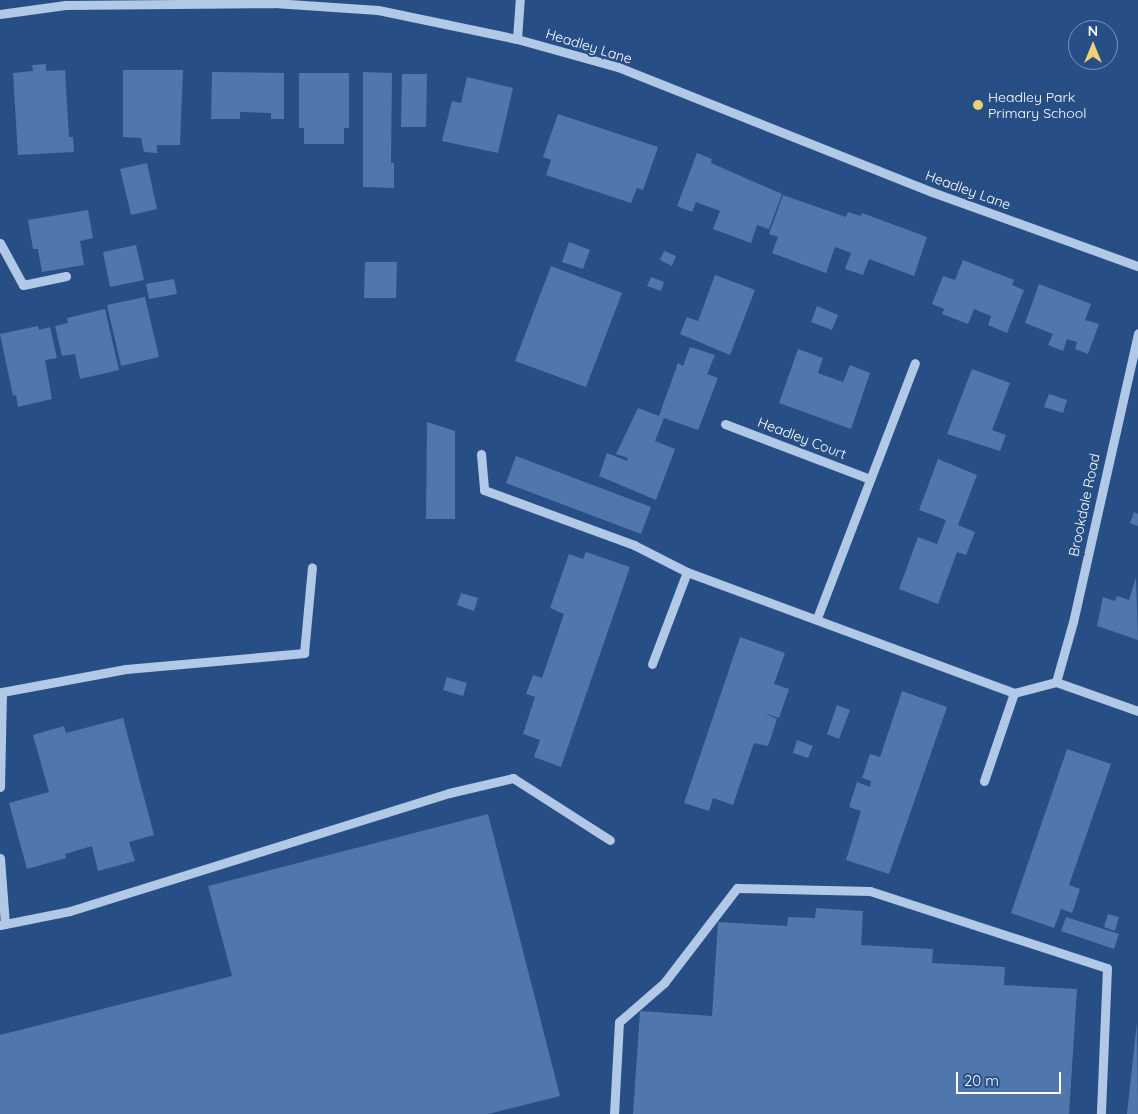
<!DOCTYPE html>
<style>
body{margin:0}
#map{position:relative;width:1138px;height:1114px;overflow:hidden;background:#274e85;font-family:Quicksand,sans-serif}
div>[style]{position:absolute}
.building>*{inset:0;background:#5077ac}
.minor>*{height:9px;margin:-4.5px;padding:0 4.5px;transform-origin:4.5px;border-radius:4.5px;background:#b1c9e7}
.dots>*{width:14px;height:14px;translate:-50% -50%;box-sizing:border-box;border:2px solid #274e85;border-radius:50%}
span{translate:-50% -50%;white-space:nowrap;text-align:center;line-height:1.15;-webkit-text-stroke:4.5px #274e85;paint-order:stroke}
.street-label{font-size:14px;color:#fff}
.poi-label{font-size:14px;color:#fff}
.left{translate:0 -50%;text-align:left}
.north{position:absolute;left:1068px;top:20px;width:50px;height:50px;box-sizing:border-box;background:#274e85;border:1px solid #7d95b6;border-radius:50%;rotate:0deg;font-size:14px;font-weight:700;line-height:20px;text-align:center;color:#fff}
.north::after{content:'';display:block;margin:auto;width:18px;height:22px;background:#f0d077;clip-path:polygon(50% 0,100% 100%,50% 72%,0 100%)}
.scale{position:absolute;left:956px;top:1072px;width:105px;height:22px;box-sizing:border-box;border:2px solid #fff;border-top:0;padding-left:6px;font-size:15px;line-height:18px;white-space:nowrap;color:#fff;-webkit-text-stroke:4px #274e85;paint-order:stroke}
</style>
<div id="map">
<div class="building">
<div style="clip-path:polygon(46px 64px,46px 71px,65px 70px,69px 137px,73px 137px,74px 152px,18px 155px,13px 73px,33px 71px,32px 65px)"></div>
<div style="clip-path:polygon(123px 70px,183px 70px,180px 145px,157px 145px,157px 153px,144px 152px,141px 138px,123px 137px)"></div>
<div style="clip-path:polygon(212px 72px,284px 73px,284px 119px,271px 119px,271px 113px,240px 112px,240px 119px,211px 119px)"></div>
<div style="clip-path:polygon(363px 72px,392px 73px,391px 163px,394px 163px,394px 188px,363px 187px)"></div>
<div style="clip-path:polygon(299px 73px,349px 73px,349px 128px,344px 128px,344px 144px,304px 144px,304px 128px,299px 128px)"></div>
<div style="clip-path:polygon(402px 74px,427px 74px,426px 127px,401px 127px)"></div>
<div style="clip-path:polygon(467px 77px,513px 88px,498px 153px,442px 141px,452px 101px,461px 103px)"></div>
<div style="clip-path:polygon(558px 114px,658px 147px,643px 190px,637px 188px,631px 203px,546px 175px,551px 160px,543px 157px)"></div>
<div style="clip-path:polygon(697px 153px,712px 159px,711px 163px,782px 194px,769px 229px,757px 225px,751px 243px,713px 229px,720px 211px,696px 202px,692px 212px,677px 206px)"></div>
<div style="clip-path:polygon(147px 163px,157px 209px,131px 215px,120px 169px)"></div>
<div style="clip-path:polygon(783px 195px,846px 217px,848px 212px,861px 216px,862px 213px,927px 237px,914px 276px,869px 259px,863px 275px,845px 269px,851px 253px,835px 247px,826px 273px,772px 253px,778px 237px,769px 234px)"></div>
<div style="clip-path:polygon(88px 210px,93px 238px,80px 241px,84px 265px,42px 272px,38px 249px,33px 249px,28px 220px)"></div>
<div style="clip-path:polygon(569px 242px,590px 250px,583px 269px,562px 262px)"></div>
<div style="clip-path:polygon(136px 245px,144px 280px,110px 287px,103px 252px)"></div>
<div style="clip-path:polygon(664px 251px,676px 256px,672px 266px,660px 260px)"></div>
<div style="clip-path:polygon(963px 260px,1014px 280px,1012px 285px,1024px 290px,1007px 333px,988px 325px,991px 316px,974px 309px,968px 324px,942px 314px,944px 309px,932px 304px,943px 276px,955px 280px)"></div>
<div style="clip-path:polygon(365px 262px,397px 262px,396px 298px,364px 298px)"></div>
<div style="clip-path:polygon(551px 266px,622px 293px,586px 387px,515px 361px)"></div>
<div style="clip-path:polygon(715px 275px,755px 290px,730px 355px,680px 334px,687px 317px,698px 321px)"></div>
<div style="clip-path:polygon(651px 277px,664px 282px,661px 291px,647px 286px)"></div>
<div style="clip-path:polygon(174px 279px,177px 294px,149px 299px,146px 284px)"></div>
<div style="clip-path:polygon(1039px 284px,1091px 304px,1085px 320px,1099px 324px,1088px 354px,1075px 349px,1077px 342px,1067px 339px,1063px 351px,1048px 345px,1053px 334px,1025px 323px)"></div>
<div style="clip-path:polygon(145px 297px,159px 357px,121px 366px,107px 305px)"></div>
<div style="clip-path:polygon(817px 306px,838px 315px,832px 330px,811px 322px)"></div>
<div style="clip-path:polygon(105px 309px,119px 370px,80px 379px,75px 354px,62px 356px,55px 326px,68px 323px,67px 318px)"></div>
<div style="clip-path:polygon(38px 326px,39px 330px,50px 327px,57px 358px,45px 360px,52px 399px,18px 407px,16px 395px,13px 396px,0 334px)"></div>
<div style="clip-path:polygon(690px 347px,715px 355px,707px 374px,718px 378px,698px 430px,664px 418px,655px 441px,675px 449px,656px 500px,599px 476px,607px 453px,627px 461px,628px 458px,616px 454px,638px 408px,659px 416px,678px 363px,683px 366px)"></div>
<div style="clip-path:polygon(798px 349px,823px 358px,818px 373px,843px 382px,850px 365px,870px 373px,851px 429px,779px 403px)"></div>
<div style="clip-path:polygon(972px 369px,1010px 383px,992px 430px,1006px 435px,1000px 451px,947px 434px)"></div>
<div style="clip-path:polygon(1049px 394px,1067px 400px,1063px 413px,1044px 407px)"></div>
<div style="clip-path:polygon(427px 422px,455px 431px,455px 519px,426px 519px)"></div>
<div style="clip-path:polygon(516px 456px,651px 507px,641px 534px,506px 483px)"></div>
<div style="clip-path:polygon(938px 459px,977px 475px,958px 525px,975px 532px,966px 555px,957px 552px,938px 604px,899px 589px,918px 537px,937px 544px,946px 520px,919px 510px)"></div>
<div style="clip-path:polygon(1134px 512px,1138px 514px,1138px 526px,1130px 523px)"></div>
<div style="clip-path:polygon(586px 552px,630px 567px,561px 767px,534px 757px,540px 740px,523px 734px,535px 697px,526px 694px,533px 675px,542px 678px,564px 614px,550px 608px,569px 554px,583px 559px)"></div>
<div style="clip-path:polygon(1136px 577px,1138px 640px,1097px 626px,1103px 597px,1115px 601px,1117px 596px,1129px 600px)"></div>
<div style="clip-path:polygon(461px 593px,478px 598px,474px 611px,457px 605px)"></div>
<div style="clip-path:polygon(740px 637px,785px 653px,774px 684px,789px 689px,779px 718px,764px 713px,777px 719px,768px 746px,754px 743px,733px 805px,713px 798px,709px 811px,684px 803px)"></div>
<div style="clip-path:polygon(447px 677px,467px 683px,463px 696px,443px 690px)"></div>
<div style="clip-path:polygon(902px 691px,947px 707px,889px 874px,846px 860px,861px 811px,849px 807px,857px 782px,870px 787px,871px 781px,862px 778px,870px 754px,880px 757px)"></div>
<div style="clip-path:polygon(837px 705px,850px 710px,839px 739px,827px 734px)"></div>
<div style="clip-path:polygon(123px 718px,154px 835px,129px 842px,135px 861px,98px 871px,92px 846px,65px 854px,66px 858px,27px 869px,9px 803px,49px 792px,33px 735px,64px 726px,66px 733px)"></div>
<div style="clip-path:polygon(797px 740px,813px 746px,808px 758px,793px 753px)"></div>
<div style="clip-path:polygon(1067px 749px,1111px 764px,1069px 885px,1080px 889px,1072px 913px,1061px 909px,1054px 928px,1011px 913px)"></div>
<div style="clip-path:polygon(488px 814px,560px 1096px,488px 1114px,0 1114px,0 1035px,232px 976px,208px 886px)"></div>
<div style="clip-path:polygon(816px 908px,863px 911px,861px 945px,933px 949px,932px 963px,1005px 967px,1004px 985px,1077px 989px,1069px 1114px,633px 1114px,640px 1011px,712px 1016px,718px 922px,787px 926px,788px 917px,815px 918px)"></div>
<div style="clip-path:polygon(1108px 914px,1119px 917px,1115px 931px,1104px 927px)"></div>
<div style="clip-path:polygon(1066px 917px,1119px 934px,1114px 949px,1061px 931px)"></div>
<div style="clip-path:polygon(1137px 1022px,1138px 1114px,1127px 1114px)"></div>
</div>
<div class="minor">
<div style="left:0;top:14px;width:66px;rotate:-7.9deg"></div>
<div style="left:65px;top:5px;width:209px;rotate:-0.5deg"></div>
<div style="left:274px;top:3px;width:104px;rotate:3.9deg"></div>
<div style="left:378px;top:10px;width:142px;rotate:11.8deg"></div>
<div style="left:517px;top:39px;width:105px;rotate:15.5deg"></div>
<div style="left:618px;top:67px;width:338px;rotate:21.7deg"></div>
<div style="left:932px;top:192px;width:219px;rotate:19.8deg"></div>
<div style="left:517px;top:39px;width:39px;rotate:-86deg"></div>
<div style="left:0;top:243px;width:48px;rotate:61.3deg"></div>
<div style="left:23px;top:285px;width:44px;rotate:-11.8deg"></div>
<div style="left:725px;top:424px;width:155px;rotate:20.8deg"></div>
<div style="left:481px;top:454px;width:36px;rotate:85deg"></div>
<div style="left:484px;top:490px;width:160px;rotate:20.1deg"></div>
<div style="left:634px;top:545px;width:59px;rotate:27deg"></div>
<div style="left:687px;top:572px;width:349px;rotate:20.3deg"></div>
<div style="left:1014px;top:693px;width:43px;rotate:-14.7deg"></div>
<div style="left:1056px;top:682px;width:87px;rotate:19.5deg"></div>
<div style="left:817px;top:618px;width:273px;rotate:-69deg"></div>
<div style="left:652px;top:664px;width:98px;rotate:-69.2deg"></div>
<div style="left:1056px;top:682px;width:62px;rotate:-74.2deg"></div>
<div style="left:1073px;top:622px;width:296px;rotate:-77.3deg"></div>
<div style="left:984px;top:781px;width:93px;rotate:-71.2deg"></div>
<div style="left:0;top:787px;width:95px;rotate:-88.8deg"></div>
<div style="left:2px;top:692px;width:126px;rotate:-10.5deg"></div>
<div style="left:126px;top:669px;width:179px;rotate:-5.1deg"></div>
<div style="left:304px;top:653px;width:86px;rotate:-84.7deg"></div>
<div style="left:0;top:858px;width:66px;rotate:85.7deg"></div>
<div style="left:0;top:925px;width:71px;rotate:-11.3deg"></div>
<div style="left:70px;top:911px;width:397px;rotate:-17.3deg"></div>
<div style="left:449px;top:793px;width:66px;rotate:-13.2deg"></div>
<div style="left:513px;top:778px;width:115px;rotate:32.6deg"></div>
<div style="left:614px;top:1114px;width:92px;rotate:-86.9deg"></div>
<div style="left:619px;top:1022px;width:60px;rotate:-40.9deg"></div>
<div style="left:664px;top:983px;width:120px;rotate:-52.5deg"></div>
<div style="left:737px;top:888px;width:133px;rotate:1.3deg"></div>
<div style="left:870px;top:891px;width:249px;rotate:18deg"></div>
<div style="left:1107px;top:968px;width:146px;rotate:92.4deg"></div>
</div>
<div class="dots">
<div style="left:978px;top:105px;background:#f0d077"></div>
</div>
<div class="street-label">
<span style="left:589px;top:46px;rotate:17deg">Headley Lane</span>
<span style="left:968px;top:190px;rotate:20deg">Headley Lane</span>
<span style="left:802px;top:438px;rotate:21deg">Headley Court</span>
<span style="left:1084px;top:505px;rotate:-78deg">Brookdale Road</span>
</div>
<div class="poi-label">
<span class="left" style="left:988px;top:105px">Headley Park<br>Primary School</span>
</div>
<div class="north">N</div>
<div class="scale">20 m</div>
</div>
